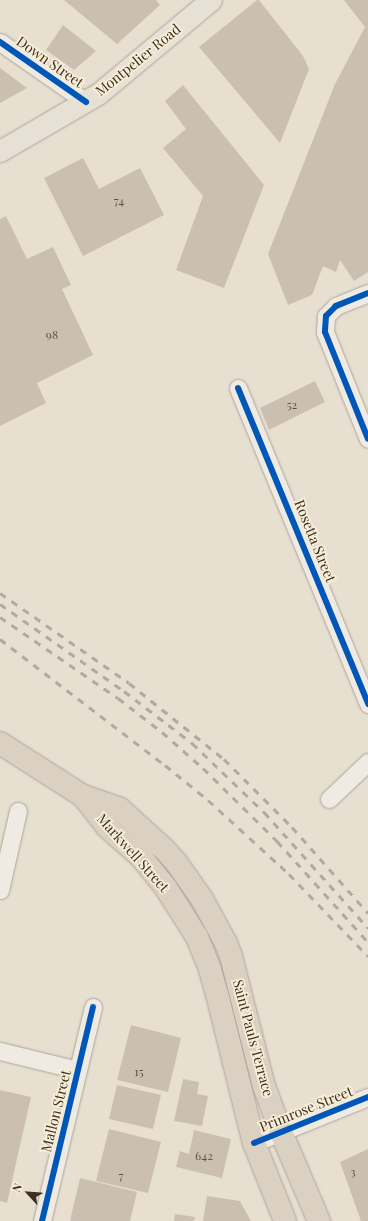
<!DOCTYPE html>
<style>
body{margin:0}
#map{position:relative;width:368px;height:1221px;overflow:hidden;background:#e7e0d1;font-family:"Playfair Display",serif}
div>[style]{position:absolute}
.building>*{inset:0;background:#cbbfb2}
.roads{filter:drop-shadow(0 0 1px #ada599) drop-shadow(0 0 1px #ada599)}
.minor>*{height:17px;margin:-8.5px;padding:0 8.5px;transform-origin:8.5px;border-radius:8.5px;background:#efebe3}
.major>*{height:21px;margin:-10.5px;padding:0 10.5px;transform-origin:10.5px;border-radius:10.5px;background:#e6e1d4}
.highway>*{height:22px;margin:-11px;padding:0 11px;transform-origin:11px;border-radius:11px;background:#dad1c2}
.rail>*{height:3px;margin-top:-1.5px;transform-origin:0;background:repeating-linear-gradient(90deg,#afaaa2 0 7px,transparent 0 14px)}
.cycleway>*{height:6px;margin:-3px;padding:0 3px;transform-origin:3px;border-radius:3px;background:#0057b8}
span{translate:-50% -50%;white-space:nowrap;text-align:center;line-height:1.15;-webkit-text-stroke:3.5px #f7eed8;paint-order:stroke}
.number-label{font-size:12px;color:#605244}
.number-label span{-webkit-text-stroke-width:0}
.street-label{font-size:14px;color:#3d2e20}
.north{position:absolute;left:8px;top:1173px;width:40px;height:40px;-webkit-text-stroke:3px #f7eed8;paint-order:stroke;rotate:296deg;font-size:11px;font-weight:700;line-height:16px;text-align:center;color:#3d2e20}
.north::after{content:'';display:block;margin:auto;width:14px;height:18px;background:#3d2e20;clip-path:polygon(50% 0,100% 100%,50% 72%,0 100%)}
</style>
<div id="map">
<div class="building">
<div style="clip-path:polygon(64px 0,156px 0,160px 5px,117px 44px)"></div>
<div style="clip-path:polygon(257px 0,259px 0,303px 56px,309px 69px,280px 143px,199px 47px)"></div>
<div style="clip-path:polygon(344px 0,368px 0,368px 272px,354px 281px,340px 260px,336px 272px,323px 266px,312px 295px,288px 305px,268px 254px,335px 84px,365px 27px)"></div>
<div style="clip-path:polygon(63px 25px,96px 51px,74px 70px,46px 50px)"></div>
<div style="clip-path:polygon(0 68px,27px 88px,0 103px)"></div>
<div style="clip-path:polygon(183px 85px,264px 185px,224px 288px,176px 270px,203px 196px,163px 148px,186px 129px,165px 101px)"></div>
<div style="clip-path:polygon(83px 158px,99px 189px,140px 168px,164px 215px,83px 256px,44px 178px)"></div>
<div style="clip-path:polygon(6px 216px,27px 259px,53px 247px,71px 285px,62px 289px,93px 355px,37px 383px,46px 403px,0 426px,0 219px)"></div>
<div style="clip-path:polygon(315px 381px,325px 402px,269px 430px,260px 408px)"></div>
<div style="clip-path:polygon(131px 1025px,181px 1038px,168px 1092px,117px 1080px)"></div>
<div style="clip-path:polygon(183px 1079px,199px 1082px,197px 1094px,208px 1096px,202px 1126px,174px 1121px)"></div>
<div style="clip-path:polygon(117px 1085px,161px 1095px,153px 1129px,109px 1119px)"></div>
<div style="clip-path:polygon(0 1090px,31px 1097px,7px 1203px,0 1201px)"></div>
<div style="clip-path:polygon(109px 1129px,161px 1142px,148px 1193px,96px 1181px)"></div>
<div style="clip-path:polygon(194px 1130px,231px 1139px,222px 1178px,176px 1167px,180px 1151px,189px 1154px)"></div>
<div style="clip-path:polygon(368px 1149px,368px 1221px,361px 1221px,340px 1162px)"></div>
<div style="clip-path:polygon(80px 1178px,137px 1192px,130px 1221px,70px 1221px)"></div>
<div style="clip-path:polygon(207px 1196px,240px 1201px,251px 1221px,203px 1221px)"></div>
<div style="clip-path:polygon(175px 1214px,195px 1217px,194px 1221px,174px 1221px)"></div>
</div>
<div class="roads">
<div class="minor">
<div style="left:0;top:42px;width:105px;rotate:34.9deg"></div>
<div style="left:368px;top:293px;width:35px;rotate:158deg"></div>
<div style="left:336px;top:306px;width:14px;rotate:135deg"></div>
<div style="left:326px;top:316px;width:16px;rotate:94deg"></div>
<div style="left:325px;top:332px;width:115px;rotate:68.1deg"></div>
<div style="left:238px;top:388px;width:342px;rotate:67.6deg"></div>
<div style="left:329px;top:799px;width:54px;rotate:-43.5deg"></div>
<div style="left:0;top:890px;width:81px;rotate:-77.2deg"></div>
<div style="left:0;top:1051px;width:80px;rotate:13.7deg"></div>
<div style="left:254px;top:1143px;width:123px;rotate:-22deg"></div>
<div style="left:42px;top:1221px;width:220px;rotate:-76.6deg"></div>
</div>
<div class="major">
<div style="left:0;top:151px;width:113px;rotate:-30.2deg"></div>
<div style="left:98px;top:94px;width:147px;rotate:-39.8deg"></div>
</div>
<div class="highway">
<div style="left:0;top:743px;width:98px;rotate:32.6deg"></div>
<div style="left:83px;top:796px;width:39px;rotate:19deg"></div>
<div style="left:120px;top:809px;width:59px;rotate:42.3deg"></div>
<div style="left:164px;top:849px;width:18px;rotate:47deg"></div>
<div style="left:176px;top:862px;width:45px;rotate:54.9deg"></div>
<div style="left:202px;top:899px;width:50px;rotate:61.4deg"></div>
<div style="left:226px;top:943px;width:14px;rotate:69deg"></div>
<div style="left:231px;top:956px;width:134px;rotate:75.8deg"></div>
<div style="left:264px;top:1086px;width:49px;rotate:69.7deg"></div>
<div style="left:281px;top:1132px;width:97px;rotate:66.9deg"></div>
<div style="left:83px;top:796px;width:39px;rotate:52deg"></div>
<div style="left:107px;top:827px;width:45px;rotate:41.4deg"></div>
<div style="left:141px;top:857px;width:40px;rotate:51deg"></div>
<div style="left:166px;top:888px;width:58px;rotate:57.7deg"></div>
<div style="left:197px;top:937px;width:35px;rotate:68deg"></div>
<div style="left:210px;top:970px;width:25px;rotate:74deg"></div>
<div style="left:217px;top:994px;width:154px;rotate:76.1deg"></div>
<div style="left:254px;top:1143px;width:84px;rotate:68.3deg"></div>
</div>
</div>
<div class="rail">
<div style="left:0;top:593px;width:157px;rotate:34.9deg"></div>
<div style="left:129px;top:683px;width:122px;rotate:38.7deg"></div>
<div style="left:224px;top:759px;width:96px;rotate:45deg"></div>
<div style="left:292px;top:827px;width:115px;rotate:48.5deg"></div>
<div style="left:0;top:604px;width:151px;rotate:35.1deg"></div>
<div style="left:124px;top:691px;width:86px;rotate:37.4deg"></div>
<div style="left:192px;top:743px;width:100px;rotate:43.8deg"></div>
<div style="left:264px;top:812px;width:156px;rotate:48.1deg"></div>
<div style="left:0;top:617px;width:143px;rotate:34.5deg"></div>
<div style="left:118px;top:698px;width:56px;rotate:37.7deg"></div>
<div style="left:162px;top:732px;width:55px;rotate:41.3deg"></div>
<div style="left:203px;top:768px;width:104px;rotate:44.6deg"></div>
<div style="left:277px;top:841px;width:136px;rotate:48deg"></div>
<div style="left:0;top:639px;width:208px;rotate:37.4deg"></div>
<div style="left:165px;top:765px;width:55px;rotate:39.1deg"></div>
<div style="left:208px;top:800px;width:110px;rotate:42.4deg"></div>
<div style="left:289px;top:874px;width:114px;rotate:46.1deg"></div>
</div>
<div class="cycleway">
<div style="left:0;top:42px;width:105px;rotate:34.9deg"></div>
<div style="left:368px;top:293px;width:35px;rotate:158deg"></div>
<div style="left:336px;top:306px;width:14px;rotate:135deg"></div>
<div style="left:326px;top:316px;width:16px;rotate:94deg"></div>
<div style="left:325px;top:332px;width:115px;rotate:68.1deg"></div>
<div style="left:238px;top:388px;width:342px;rotate:67.6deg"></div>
<div style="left:254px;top:1143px;width:123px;rotate:-22deg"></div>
<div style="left:42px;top:1221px;width:220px;rotate:-76.6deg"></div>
</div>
<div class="number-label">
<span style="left:119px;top:201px">74</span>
<span style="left:52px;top:335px">98</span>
<span style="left:292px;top:405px">52</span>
<span style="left:139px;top:1072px">15</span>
<span style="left:204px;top:1156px">642</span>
<span style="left:353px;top:1172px">3</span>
<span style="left:121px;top:1176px">7</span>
</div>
<div class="street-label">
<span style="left:138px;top:60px;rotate:-39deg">Montpelier Road</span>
<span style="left:50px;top:62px;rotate:35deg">Down Street</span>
<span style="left:315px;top:541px;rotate:68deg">Rosetta Street</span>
<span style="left:133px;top:853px;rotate:48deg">Markwell Street</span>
<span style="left:253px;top:1038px;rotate:75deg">Saint Pauls Terrace</span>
<span style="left:306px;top:1109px;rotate:-22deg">Primrose Street</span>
<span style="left:56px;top:1111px;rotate:-76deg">Mallon Street</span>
</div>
<div class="north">N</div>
</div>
